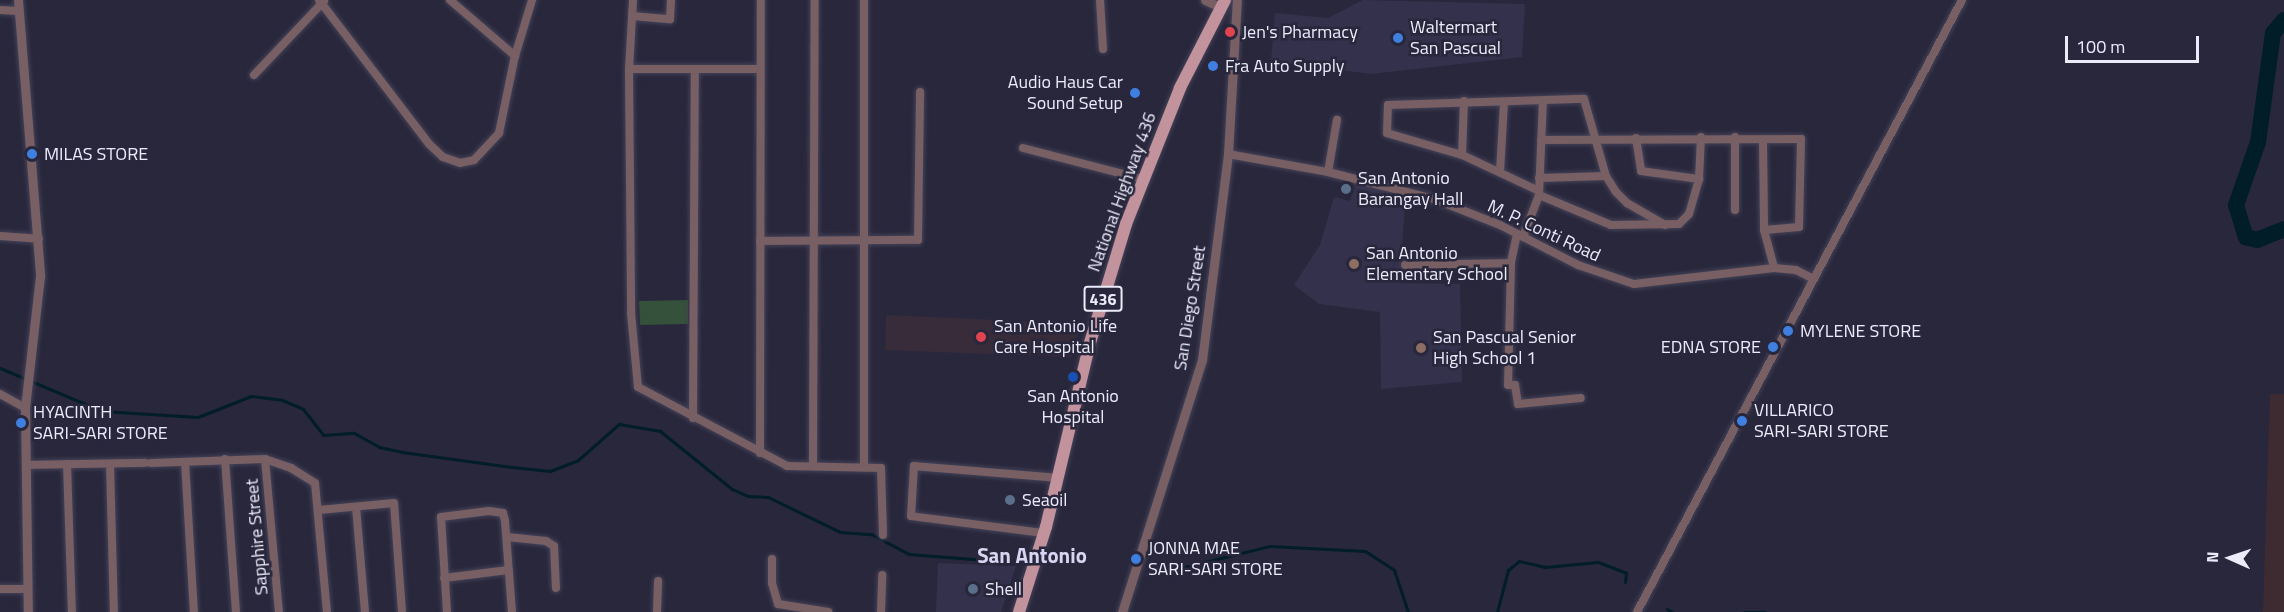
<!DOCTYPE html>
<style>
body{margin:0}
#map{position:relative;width:2284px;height:612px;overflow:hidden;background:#29273c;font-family:"Titillium Web",sans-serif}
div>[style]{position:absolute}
.built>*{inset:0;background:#34314c}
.industrial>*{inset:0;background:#3e2b31}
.medical>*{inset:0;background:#382c3b}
.green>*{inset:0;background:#35513b}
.stream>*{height:3px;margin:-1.5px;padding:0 1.5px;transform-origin:1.5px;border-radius:1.5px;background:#001d28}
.river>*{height:16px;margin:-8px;padding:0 8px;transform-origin:8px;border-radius:8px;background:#001d28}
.roads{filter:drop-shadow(0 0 2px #444257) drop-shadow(0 0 2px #444257)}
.minor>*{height:8px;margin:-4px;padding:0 4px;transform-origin:4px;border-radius:4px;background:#775f64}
.tertiary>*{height:9px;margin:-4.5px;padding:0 4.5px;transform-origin:4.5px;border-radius:4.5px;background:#775f64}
.primary>*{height:12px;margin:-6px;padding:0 6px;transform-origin:6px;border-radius:6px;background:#c3939d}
.dots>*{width:16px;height:16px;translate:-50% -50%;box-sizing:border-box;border:3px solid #29273c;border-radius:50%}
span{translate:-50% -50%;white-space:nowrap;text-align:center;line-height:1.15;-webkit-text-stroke:5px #29273c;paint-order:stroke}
.shield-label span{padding:2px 4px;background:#29273c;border:2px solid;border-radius:4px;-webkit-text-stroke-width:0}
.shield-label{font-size:16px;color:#ecebfa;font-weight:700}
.poi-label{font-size:18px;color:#ecebfa}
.left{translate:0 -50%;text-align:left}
.right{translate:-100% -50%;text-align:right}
.street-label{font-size:18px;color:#ecebfa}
.quarter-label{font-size:21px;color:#d7d5f2;font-weight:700}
.north{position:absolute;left:2200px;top:528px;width:60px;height:60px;-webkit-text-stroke:4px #29273c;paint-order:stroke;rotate:273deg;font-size:16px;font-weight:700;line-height:24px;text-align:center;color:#ecebfa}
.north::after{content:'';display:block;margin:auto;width:21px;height:27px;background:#ecebfa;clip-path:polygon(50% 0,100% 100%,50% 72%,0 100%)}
.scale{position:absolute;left:2065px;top:36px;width:134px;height:27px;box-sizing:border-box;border:3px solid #ecebfa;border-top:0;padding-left:8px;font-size:18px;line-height:21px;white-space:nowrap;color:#ecebfa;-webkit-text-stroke:4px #29273c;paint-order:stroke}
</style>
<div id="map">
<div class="built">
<div style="clip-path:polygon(1363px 0,1525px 4px,1522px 57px,1371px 74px,1271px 61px,1275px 13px,1328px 18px)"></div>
<div style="clip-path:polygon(1356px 181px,1406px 195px,1399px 283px,1460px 284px,1462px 382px,1381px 389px,1380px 312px,1319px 304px,1294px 285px,1320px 245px,1334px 197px,1350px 201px)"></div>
<div style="clip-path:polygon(938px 563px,1016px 566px,1001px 612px,936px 612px)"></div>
</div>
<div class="industrial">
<div style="clip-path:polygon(2270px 394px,2284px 394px,2284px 612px,2263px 612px)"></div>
</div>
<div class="medical">
<div style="clip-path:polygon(886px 315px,1080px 324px,1072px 357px,885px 350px)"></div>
</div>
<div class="green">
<div style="clip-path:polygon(688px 300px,688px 324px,640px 325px,639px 301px)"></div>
</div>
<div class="stream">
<div style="left:0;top:368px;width:111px;rotate:22.9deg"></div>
<div style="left:102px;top:411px;width:96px;rotate:3.6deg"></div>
<div style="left:198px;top:417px;width:57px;rotate:-21.6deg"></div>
<div style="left:251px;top:396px;width:31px;rotate:7deg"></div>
<div style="left:282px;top:400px;width:23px;rotate:23deg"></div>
<div style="left:303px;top:409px;width:33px;rotate:52deg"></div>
<div style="left:323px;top:435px;width:31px;rotate:-4deg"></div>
<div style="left:354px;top:433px;width:29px;rotate:29deg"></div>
<div style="left:379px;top:447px;width:24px;rotate:12deg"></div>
<div style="left:402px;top:452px;width:111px;rotate:7.8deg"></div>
<div style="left:512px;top:467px;width:38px;rotate:6deg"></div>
<div style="left:550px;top:471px;width:30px;rotate:-21deg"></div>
<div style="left:578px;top:460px;width:55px;rotate:-41.3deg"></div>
<div style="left:619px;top:424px;width:42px;rotate:9.7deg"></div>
<div style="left:660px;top:431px;width:92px;rotate:38.9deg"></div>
<div style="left:732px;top:489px;width:17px;rotate:24deg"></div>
<div style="left:748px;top:496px;width:20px;rotate:3deg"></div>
<div style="left:768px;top:497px;width:80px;rotate:25.9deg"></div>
<div style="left:840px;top:532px;width:31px;rotate:4deg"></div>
<div style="left:871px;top:534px;width:43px;rotate:27.8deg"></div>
<div style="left:909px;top:554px;width:102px;rotate:4.5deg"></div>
<div style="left:1154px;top:565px;width:19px;rotate:16deg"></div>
<div style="left:1172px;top:570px;width:101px;rotate:-13.8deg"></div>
<div style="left:1270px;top:546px;width:95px;rotate:3deg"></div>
<div style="left:1365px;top:551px;width:35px;rotate:33deg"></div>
<div style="left:1394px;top:570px;width:44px;rotate:71.6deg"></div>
<div style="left:1667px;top:609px;width:6px;rotate:31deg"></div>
<div style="left:1497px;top:612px;width:43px;rotate:-75.3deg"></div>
<div style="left:1508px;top:570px;width:14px;rotate:-39deg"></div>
<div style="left:1519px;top:561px;width:27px;rotate:13deg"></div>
<div style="left:1545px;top:567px;width:53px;rotate:-5.4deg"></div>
<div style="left:1598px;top:562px;width:30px;rotate:21deg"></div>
<div style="left:1626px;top:573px;width:9px;rotate:96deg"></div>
<div style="left:1744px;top:612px;width:21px"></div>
</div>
<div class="river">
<div style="left:2284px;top:20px;width:17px;rotate:130deg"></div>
<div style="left:2273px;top:33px;width:110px;rotate:97.8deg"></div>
<div style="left:2258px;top:142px;width:67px;rotate:109.2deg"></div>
<div style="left:2236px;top:205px;width:34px;rotate:73deg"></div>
<div style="left:2246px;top:237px;width:11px;rotate:15deg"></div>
<div style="left:2257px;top:240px;width:29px;rotate:-22deg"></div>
</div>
<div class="roads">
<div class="minor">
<div style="left:319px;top:0;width:181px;rotate:52.6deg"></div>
<div style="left:429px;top:144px;width:19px;rotate:43deg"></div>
<div style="left:443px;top:157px;width:18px;rotate:19deg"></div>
<div style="left:460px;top:163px;width:14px;rotate:-12deg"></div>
<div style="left:474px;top:160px;width:37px;rotate:-47deg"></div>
<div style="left:499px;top:133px;width:79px;rotate:-78.3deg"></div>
<div style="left:515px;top:56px;width:59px;rotate:-73.1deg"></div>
<div style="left:450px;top:0;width:86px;rotate:40.7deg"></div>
<div style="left:633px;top:0;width:69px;rotate:93.3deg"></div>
<div style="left:629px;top:69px;width:244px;rotate:89.5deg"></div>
<div style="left:631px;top:313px;width:74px;rotate:84.6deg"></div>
<div style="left:638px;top:387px;width:169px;rotate:27.9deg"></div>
<div style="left:787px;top:466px;width:94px;rotate:1.2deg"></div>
<div style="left:881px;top:468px;width:67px;rotate:88.3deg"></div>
<div style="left:1100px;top:0;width:49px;rotate:86.5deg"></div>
<div style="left:0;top:10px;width:19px;rotate:3deg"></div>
<div style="left:632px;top:16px;width:38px;rotate:5deg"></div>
<div style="left:670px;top:19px;width:19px;rotate:-87deg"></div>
<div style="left:629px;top:69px;width:131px"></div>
<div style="left:254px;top:75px;width:102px;rotate:-46.6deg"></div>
<div style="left:1735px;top:137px;width:73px;rotate:90deg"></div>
<div style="left:1636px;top:138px;width:33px;rotate:81deg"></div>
<div style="left:1641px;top:171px;width:59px;rotate:7.9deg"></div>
<div style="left:1541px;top:140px;width:260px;rotate:-0.2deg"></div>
<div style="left:1801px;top:139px;width:88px;rotate:91.3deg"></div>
<div style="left:1799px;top:227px;width:35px;rotate:175deg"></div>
<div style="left:1763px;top:142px;width:88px;rotate:89.3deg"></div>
<div style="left:1764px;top:230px;width:39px;rotate:75deg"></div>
<div style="left:1023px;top:148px;width:124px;rotate:14.5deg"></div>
<div style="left:1228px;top:154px;width:102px;rotate:10.2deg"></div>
<div style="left:1328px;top:172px;width:109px;rotate:14.3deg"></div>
<div style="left:1434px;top:199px;width:71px;rotate:21.5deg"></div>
<div style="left:1500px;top:225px;width:88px;rotate:27.1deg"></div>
<div style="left:1578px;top:265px;width:59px;rotate:18.7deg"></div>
<div style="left:1634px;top:284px;width:141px;rotate:-6.5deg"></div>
<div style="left:1774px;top:268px;width:22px;rotate:5deg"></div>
<div style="left:1796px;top:270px;width:20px;rotate:27deg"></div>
<div style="left:1462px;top:155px;width:54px;rotate:-87.9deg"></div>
<div style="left:1328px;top:172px;width:53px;rotate:-80.2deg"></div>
<div style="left:1500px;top:172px;width:70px;rotate:-86.7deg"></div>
<div style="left:1539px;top:178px;width:67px;rotate:-1.7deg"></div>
<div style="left:1539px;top:191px;width:85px;rotate:-154.9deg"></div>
<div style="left:1462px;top:155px;width:78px;rotate:-163.7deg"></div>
<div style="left:1387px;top:133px;width:28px;rotate:-88deg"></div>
<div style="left:1388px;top:105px;width:196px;rotate:-1.8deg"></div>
<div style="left:1584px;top:99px;width:80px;rotate:74.1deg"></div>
<div style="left:1606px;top:176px;width:19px;rotate:58deg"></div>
<div style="left:1616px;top:192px;width:16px;rotate:45deg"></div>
<div style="left:1627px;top:203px;width:44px;rotate:30.1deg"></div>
<div style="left:1539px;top:195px;width:78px;rotate:22.6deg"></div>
<div style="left:1611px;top:225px;width:68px;rotate:-0.8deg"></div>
<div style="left:1679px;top:224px;width:14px;rotate:-45deg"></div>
<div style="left:1689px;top:214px;width:36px;rotate:-74deg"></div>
<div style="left:1699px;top:179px;width:42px;rotate:-87.3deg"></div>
<div style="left:1517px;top:234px;width:30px;rotate:102deg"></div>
<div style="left:1511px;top:263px;width:122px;rotate:91.4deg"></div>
<div style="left:1508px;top:385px;width:7px"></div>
<div style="left:1515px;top:385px;width:19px;rotate:81deg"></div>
<div style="left:1518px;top:404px;width:63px;rotate:-5.4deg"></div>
<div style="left:0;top:236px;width:39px;rotate:4deg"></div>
<div style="left:1523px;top:237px;width:45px;rotate:-69.1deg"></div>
<div style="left:1539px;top:195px;width:94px;rotate:-87.6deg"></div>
<div style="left:760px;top:241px;width:158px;rotate:-0.4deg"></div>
<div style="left:918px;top:240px;width:148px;rotate:-89.2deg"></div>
<div style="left:1405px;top:265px;width:106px;rotate:-1.1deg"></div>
<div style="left:0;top:394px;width:29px;rotate:29deg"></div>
<div style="left:693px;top:418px;width:349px;rotate:-89.7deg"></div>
<div style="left:760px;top:453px;width:453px;rotate:-89.9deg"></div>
<div style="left:225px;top:459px;width:153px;rotate:85.9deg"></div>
<div style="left:265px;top:459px;width:154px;rotate:84.8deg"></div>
<div style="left:185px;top:462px;width:150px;rotate:86.6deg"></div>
<div style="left:151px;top:463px;width:114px;rotate:-2deg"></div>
<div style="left:265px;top:459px;width:28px;rotate:19deg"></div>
<div style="left:291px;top:468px;width:28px;rotate:32deg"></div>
<div style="left:315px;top:483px;width:130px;rotate:84.7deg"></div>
<div style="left:67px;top:464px;width:148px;rotate:88.1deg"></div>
<div style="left:110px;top:464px;width:148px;rotate:88.5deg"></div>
<div style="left:26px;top:465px;width:119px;rotate:-1deg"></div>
<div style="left:813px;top:465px;width:465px;rotate:-89.8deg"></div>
<div style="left:864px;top:467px;width:467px;rotate:-90deg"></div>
<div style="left:356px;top:507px;width:105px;rotate:85.1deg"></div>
<div style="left:319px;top:510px;width:75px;rotate:-5.3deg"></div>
<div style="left:394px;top:503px;width:109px;rotate:85.8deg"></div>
<div style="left:1043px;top:533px;width:133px;rotate:-172.7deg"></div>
<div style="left:911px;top:516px;width:50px;rotate:-86.6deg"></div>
<div style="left:914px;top:466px;width:145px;rotate:4.7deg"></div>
<div style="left:507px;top:537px;width:39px;rotate:6deg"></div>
<div style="left:546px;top:541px;width:9px;rotate:32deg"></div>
<div style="left:554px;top:546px;width:42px;rotate:87.3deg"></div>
<div style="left:772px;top:559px;width:24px;rotate:90deg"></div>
<div style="left:772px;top:583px;width:22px;rotate:74deg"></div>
<div style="left:778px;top:604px;width:51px;rotate:9.1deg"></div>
<div style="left:444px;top:578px;width:65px;rotate:-7deg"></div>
<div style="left:0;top:589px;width:28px"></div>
<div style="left:447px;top:612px;width:95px;rotate:-93.6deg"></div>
<div style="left:441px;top:517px;width:48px;rotate:-7.1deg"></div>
<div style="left:489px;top:511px;width:14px;rotate:8deg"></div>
<div style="left:503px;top:513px;width:8px;rotate:76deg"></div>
<div style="left:505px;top:521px;width:91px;rotate:85.6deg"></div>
<div style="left:657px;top:612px;width:31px;rotate:-88deg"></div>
<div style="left:881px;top:612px;width:37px;rotate:-88deg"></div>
<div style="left:1637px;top:612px;width:693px;rotate:-62.03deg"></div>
</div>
<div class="tertiary">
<div style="left:18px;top:0;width:277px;rotate:85.4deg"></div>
<div style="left:40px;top:276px;width:133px;rotate:96.5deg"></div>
<div style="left:25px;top:408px;width:204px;rotate:89.2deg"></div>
<div style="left:1205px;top:0;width:17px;rotate:25deg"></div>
<div style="left:1122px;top:612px;width:264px;rotate:-72.4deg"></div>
<div style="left:1202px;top:360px;width:208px;rotate:-82.8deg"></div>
<div style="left:1228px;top:154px;width:154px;rotate:-86.7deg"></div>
</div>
<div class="primary">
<div style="left:1019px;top:612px;width:89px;rotate:-72.4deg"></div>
<div style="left:1046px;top:527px;width:186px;rotate:-76.6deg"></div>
<div style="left:1089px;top:346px;width:127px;rotate:-73.1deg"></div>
<div style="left:1126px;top:224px;width:146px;rotate:-68.3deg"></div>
<div style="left:1180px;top:88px;width:99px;rotate:-62.9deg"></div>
</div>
</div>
<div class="dots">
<div style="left:1230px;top:32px;background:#e0444e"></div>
<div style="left:1398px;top:38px;background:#3f7fe0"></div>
<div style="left:1213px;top:66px;background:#3f7fe0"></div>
<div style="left:1135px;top:93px;background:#3f7fe0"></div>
<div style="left:32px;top:154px;background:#3f7fe0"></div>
<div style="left:1346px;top:189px;background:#5c6f8a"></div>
<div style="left:1354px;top:264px;background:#8d6e63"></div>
<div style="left:1788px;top:331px;background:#3f7fe0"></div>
<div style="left:981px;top:337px;background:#e0444e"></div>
<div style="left:1773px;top:347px;background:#3f7fe0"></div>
<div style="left:1421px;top:348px;background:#8d6e63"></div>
<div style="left:1073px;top:377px;background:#1a4fb4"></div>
<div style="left:1742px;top:421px;background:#3f7fe0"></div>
<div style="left:21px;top:423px;background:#3f7fe0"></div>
<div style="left:1010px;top:500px;background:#5c6f8a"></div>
<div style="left:1136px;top:559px;background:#3f7fe0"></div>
<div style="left:973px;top:589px;background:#5c6f8a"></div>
</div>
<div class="shield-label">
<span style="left:1103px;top:299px">436</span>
</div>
<div class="poi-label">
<span class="left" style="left:1410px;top:38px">Waltermart<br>San Pascual</span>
<span class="left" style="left:1242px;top:32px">Jen's Pharmacy</span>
<span class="left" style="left:1225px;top:66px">Fra Auto Supply</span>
<span class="right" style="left:1123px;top:93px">Audio Haus Car<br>Sound Setup</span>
<span class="left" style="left:44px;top:154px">MILAS STORE</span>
<span class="left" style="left:1358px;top:189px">San Antonio<br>Barangay Hall</span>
<span class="left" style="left:1366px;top:264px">San Antonio<br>Elementary School</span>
<span class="left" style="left:994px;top:337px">San Antonio Life<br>Care Hospital</span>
<span class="left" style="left:1800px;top:331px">MYLENE STORE</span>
<span class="left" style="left:1433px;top:348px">San Pascual Senior<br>High School 1</span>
<span class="right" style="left:1761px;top:347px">EDNA STORE</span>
<span style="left:1073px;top:407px">San Antonio<br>Hospital</span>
<span class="left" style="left:1754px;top:421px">VILLARICO<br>SARI-SARI STORE</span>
<span class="left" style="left:33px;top:423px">HYACINTH<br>SARI-SARI STORE</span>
<span class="left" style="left:1022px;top:500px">Seaoil</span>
<span class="left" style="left:1148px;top:559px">JONNA MAE<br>SARI-SARI STORE</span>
<span class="left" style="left:985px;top:589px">Shell</span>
</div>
<div class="street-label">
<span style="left:1122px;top:192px;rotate:-70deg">National Highway 436</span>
<span style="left:1544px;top:231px;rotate:25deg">M. P. Conti Road</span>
<span style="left:1190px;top:308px;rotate:-81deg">San Diego Street</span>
<span style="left:257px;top:537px;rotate:-95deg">Sapphire Street</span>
</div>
<div class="quarter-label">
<span style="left:1032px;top:555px">San Antonio</span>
</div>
<div class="north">N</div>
<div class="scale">100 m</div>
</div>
